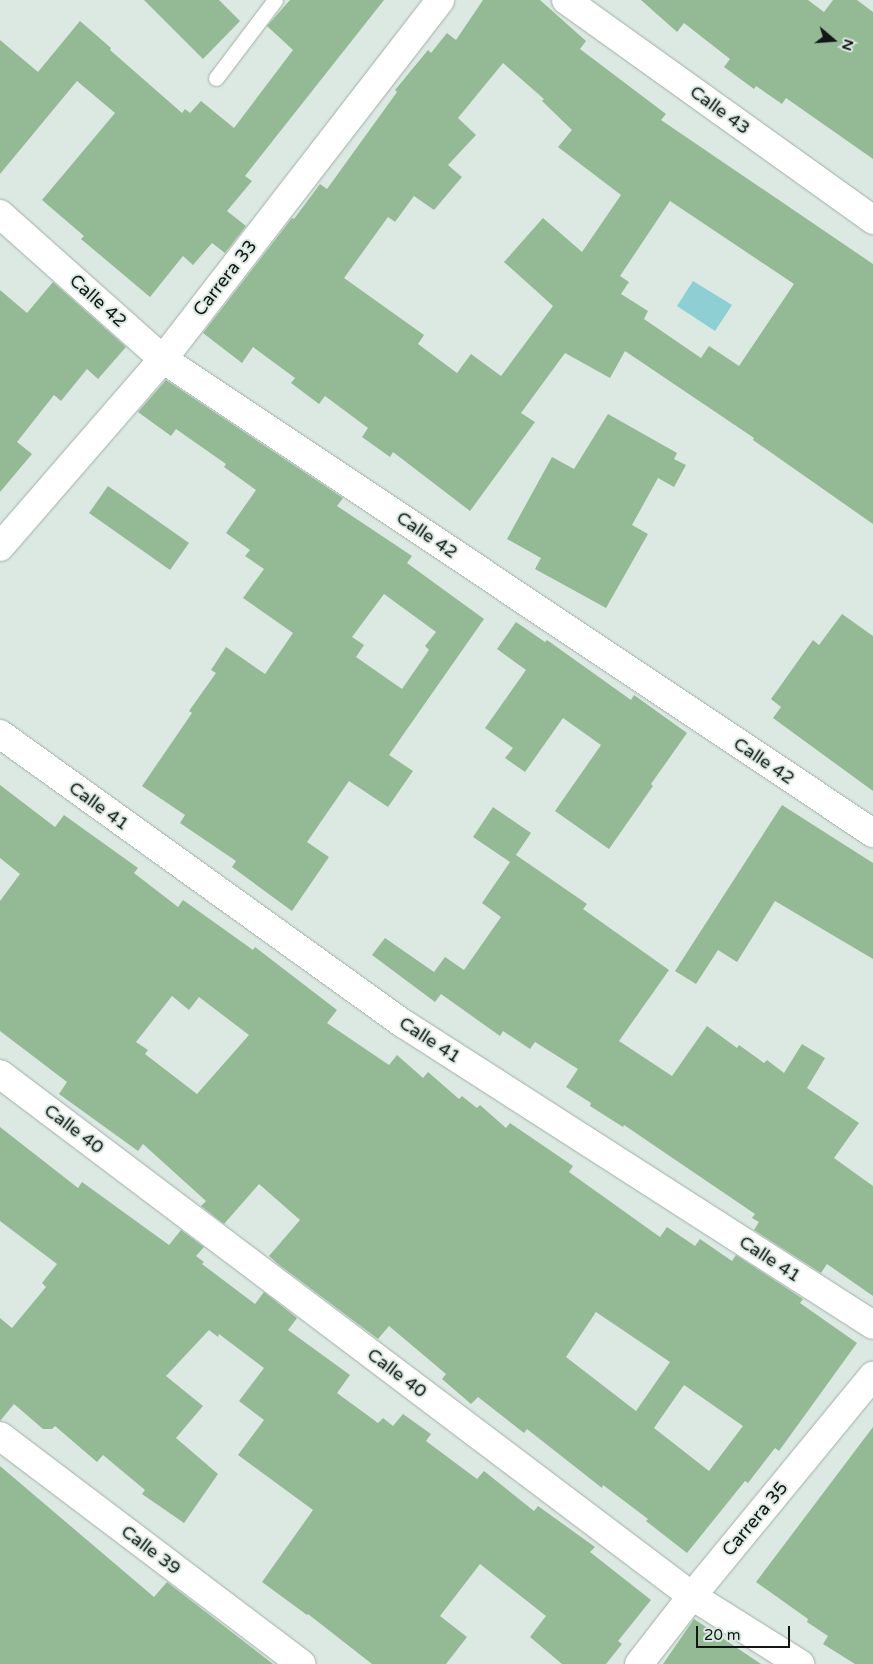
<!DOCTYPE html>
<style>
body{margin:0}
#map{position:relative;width:873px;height:1664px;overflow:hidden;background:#dbe9e2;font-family:"Varela Round",sans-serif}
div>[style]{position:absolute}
.water>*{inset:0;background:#8dcfd3}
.building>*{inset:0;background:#94ba95}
.roads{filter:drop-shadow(0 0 1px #a0aea7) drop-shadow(0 0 1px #a0aea7)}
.lane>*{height:15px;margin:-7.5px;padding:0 7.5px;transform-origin:7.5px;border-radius:7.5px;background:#fff}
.street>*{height:28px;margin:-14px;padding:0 14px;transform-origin:14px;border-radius:14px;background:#fff}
.secondary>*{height:28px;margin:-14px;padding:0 14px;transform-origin:14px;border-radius:14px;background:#fff}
span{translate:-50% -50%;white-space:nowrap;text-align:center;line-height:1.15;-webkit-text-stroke:4px #dbe9e2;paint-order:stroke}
.street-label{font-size:18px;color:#121715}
.north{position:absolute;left:808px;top:15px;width:50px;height:50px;-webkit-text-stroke:4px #dbe9e2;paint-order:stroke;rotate:108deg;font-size:14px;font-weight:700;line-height:20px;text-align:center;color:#121715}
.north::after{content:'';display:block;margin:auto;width:18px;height:22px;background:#121715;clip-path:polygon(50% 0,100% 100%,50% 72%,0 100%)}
.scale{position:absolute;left:696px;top:1626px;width:94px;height:22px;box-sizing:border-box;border:2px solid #121715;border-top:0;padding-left:6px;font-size:15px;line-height:18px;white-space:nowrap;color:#121715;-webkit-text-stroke:4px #dbe9e2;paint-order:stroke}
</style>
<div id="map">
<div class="water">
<div style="clip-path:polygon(693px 281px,732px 305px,715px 331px,677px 306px)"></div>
</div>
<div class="building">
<div style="clip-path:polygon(144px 0,219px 0,240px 21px,203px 59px)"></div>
<div style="clip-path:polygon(290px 0,384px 0,245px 176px,252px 181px,227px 211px,246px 226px,225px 253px,212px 243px,193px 265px,183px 256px,150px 297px,81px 239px,84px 236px,42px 200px,115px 113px,77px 81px,0 174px,0 40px,38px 72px,80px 21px,111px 48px,110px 50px,182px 113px,185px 109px,190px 113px,201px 101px,234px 128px,293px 50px,267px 26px)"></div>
<div style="clip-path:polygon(evenodd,483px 0,540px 0,586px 41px,580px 49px,666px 114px,661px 120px,873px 264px,873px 524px,753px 440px,754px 438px,625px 351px,610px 378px,565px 353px,521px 413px,535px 422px,470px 511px,393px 452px,390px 457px,362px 437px,368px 428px,325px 396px,319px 404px,291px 383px,295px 378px,253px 347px,242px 363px,203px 333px,292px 218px,294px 219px,320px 184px,327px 189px,397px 92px,395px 90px,428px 50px,431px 53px,447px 33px,456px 40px,483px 0,503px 63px,544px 99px,542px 101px,572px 130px,558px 147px,621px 195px,582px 252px,543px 218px,504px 262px,553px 306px,501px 376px,471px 354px,457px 373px,418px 344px,424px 335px,344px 278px,388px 217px,395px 222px,414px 196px,434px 210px,462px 177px,448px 165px,476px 135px,458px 118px,503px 63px,483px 0,670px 201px,794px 284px,739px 366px,709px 346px,701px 358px,644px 319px,648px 311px,621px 294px,629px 282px,620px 276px,670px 201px)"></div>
<div style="clip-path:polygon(641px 0,808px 0,824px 12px,833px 0,857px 0,873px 12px,873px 159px,786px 98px,782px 104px,756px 86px,754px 89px,724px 67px,730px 59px,684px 23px,677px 32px)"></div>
<div style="clip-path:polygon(53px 282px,126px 347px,98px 379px,87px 369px,61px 401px,54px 395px,17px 442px,32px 454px,0 492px,0 290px,27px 313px)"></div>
<div style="clip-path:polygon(evenodd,166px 380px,343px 498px,337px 506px,412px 556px,407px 563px,484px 619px,389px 755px,413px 771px,388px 807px,349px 781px,307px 842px,329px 857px,292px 911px,232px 867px,236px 861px,180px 823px,185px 815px,142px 786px,192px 713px,189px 711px,216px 673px,211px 670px,226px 647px,265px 674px,293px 633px,243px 598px,264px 569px,245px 556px,250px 550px,226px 533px,256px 490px,224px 467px,226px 464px,176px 429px,171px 436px,138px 412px,166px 380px,384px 594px,436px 632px,425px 646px,429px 650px,402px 689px,356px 657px,364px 645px,352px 637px,384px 594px)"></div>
<div style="clip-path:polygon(608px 414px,677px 453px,674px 459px,686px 465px,674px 487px,658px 478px,632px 525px,648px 534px,606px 608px,535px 569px,541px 558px,507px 539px,552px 457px,574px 469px)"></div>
<div style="clip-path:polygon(108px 486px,189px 543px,170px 570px,89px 513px)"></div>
<div style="clip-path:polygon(842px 614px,873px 636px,873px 791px,773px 718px,781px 707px,771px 699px,813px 640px,819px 645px)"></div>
<div style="clip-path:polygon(516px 622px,545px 642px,547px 640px,631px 700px,634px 695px,687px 733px,651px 784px,653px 786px,609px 849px,555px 811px,601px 745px,563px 718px,525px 772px,505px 758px,513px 748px,485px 728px,526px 670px,497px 649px)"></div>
<div style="clip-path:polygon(evenodd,0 785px,55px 827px,64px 815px,138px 868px,134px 873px,178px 907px,183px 900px,253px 950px,255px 947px,337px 1010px,327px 1023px,389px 1065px,397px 1055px,423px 1078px,428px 1072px,459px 1099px,462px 1096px,477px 1108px,480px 1105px,506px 1128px,510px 1123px,573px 1166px,569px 1172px,660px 1237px,667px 1227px,695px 1246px,700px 1239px,732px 1261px,736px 1255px,803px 1299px,800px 1303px,857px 1343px,779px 1451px,775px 1448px,748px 1483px,745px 1481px,687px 1553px,646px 1521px,648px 1519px,603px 1485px,602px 1488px,527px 1429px,524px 1433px,478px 1397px,471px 1404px,442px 1379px,446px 1374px,389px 1326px,378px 1339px,278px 1264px,269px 1256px,300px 1220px,259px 1184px,224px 1224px,201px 1206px,206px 1201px,143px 1144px,138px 1151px,59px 1094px,67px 1082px,0 1031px,0 901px,20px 874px,0 858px,0 785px,172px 996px,189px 1010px,199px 997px,249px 1035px,197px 1094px,145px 1054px,148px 1050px,136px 1042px,172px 996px,0 785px,596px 1312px,670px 1362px,636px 1411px,566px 1357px,596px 1312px,0 785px,684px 1385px,743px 1426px,709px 1471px,654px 1428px,684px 1385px)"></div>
<div style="clip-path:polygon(782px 805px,873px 863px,873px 959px,775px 901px,737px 962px,718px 950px,696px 984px,675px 971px)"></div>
<div style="clip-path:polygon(493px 807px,531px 833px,516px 855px,587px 904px,583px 909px,669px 970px,619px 1041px,672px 1076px,707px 1026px,737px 1048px,739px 1045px,764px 1063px,767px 1060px,784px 1073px,802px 1044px,825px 1058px,807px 1088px,859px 1123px,834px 1158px,873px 1186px,873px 1296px,827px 1264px,821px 1273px,754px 1230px,759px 1222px,752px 1218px,755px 1214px,624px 1125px,623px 1127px,590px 1106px,591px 1103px,566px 1087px,578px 1069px,535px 1042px,530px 1049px,503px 1031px,500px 1036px,441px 994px,435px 1002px,372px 955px,385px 938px,434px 972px,445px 957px,464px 970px,501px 917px,482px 903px,510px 862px,473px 837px)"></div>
<div style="clip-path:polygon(0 1127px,78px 1188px,82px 1182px,169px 1245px,181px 1230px,204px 1247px,196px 1256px,204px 1262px,202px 1264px,255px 1304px,264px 1292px,297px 1318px,288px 1330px,350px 1375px,337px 1393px,378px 1423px,383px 1418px,393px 1426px,403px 1414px,431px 1434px,426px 1441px,477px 1479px,484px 1471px,534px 1511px,538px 1506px,595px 1547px,590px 1552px,651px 1600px,618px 1641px,622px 1644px,606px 1664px,562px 1664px,530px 1637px,546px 1616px,480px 1564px,440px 1616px,467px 1637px,446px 1664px,372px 1664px,308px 1614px,307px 1615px,262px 1582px,313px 1510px,238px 1455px,264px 1420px,239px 1401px,264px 1368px,219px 1334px,218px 1337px,209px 1330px,166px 1376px,203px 1406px,176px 1438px,218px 1474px,184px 1523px,142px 1494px,145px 1490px,103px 1455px,97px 1462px,55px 1426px,52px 1429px,43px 1429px,14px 1404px,0 1421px,0 1318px,12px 1328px,46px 1287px,42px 1283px,57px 1264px,0 1221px)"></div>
<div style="clip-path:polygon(873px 1427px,873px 1664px,855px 1664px,823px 1644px,828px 1636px,807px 1622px,808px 1619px,756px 1582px)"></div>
<div style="clip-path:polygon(0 1466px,154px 1597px,167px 1582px,273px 1664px,0 1664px)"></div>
<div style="clip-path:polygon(694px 1619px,761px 1664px,663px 1664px)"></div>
</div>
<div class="roads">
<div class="lane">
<div style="left:216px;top:78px;width:98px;rotate:-52.9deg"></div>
</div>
<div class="street">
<div style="left:566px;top:0;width:378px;rotate:35.6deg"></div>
<div style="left:0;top:214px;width:218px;rotate:41.7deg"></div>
<div style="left:0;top:734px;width:497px;rotate:35.7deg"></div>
<div style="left:404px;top:1024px;width:557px;rotate:32.69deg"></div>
<div style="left:0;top:1074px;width:867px;rotate:37.03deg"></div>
<div style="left:692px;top:1596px;width:128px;rotate:32.2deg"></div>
<div style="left:0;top:1436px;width:378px;rotate:37.1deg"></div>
<div style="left:639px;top:1664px;width:86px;rotate:-52.1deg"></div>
<div style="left:692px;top:1596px;width:285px;rotate:-50.6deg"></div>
</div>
<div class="secondary">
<div style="left:163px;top:359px;width:854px;rotate:33.73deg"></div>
<div style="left:0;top:547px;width:249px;rotate:-49.1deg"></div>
<div style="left:163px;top:359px;width:453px;rotate:-52.3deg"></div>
</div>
</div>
<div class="street-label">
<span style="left:720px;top:110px;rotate:36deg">Calle 43</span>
<span style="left:225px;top:278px;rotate:-52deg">Carrera 33</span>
<span style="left:98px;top:301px;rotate:42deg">Calle 42</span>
<span style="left:427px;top:535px;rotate:34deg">Calle 42</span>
<span style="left:764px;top:761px;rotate:34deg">Calle 42</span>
<span style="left:99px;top:806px;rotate:36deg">Calle 41</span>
<span style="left:430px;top:1040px;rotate:33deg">Calle 41</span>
<span style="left:74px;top:1129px;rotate:37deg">Calle 40</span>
<span style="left:770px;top:1259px;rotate:33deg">Calle 41</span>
<span style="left:397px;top:1373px;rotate:37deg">Calle 40</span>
<span style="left:755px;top:1519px;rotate:-50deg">Carrera 35</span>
<span style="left:151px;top:1550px;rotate:37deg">Calle 39</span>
</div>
<div class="north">N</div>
<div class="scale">20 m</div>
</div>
